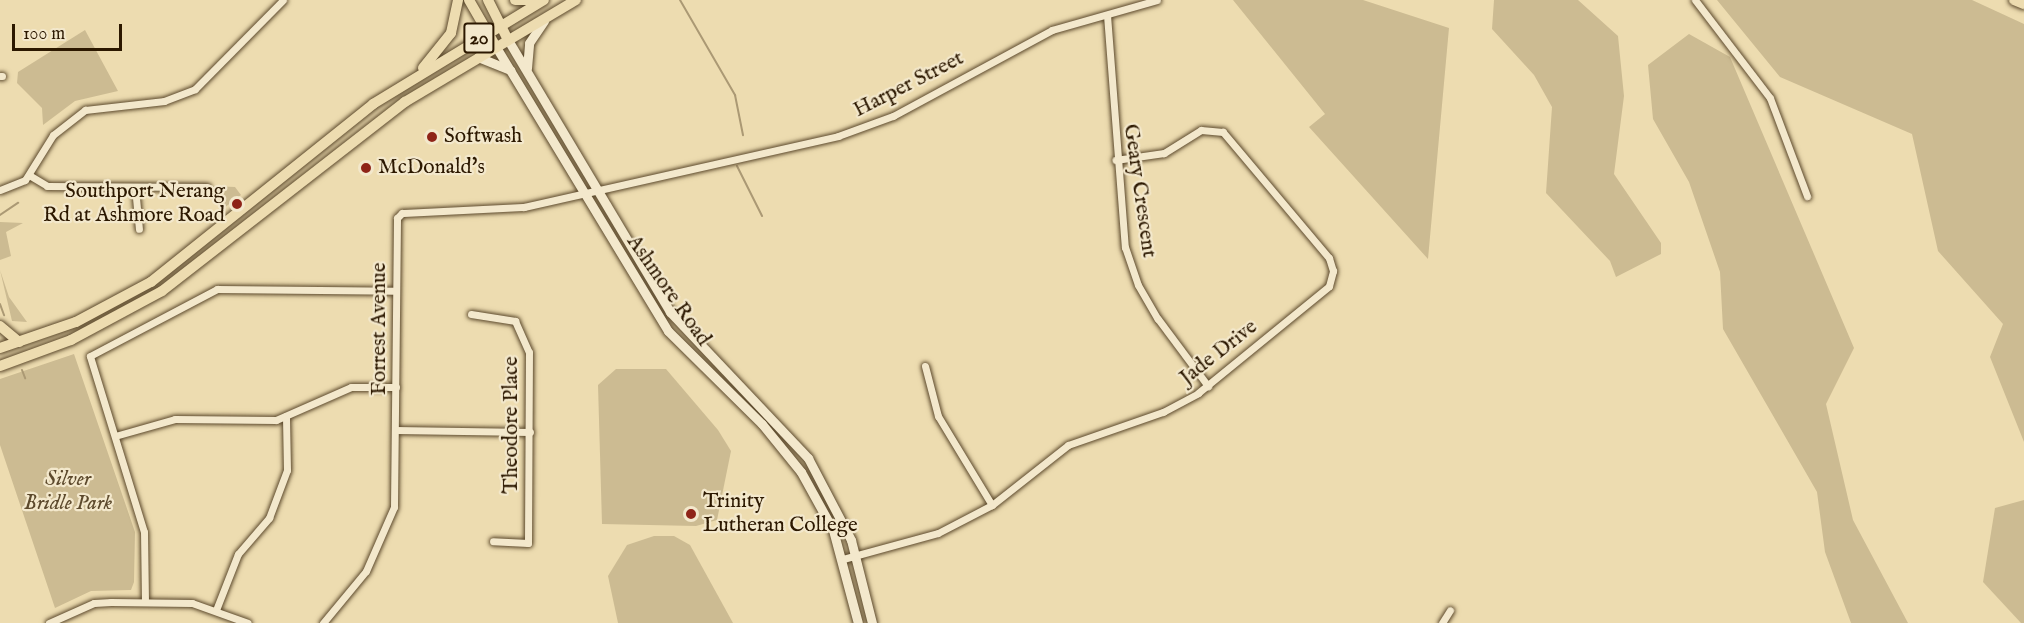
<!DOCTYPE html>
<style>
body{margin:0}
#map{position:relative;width:2024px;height:623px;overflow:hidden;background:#eddcb0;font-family:"IM FELL English",serif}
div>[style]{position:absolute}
.green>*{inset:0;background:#ccbb92}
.stream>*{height:2px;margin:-1px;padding:0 1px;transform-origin:1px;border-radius:1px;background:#ab9974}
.roads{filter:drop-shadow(0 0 2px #5c492c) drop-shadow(0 0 2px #5c492c)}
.minor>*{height:7px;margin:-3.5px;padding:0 3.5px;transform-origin:3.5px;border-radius:3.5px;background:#f3e8cc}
.secondary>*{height:9px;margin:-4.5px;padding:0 4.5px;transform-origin:4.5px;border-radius:4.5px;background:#f3e8cc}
.primary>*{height:10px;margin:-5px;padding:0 5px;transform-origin:5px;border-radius:5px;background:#eddcb0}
.dots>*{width:16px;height:16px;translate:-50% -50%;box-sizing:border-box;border:3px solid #f3e8cc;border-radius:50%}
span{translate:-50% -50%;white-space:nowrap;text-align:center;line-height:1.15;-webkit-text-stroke:4.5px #f3e8cc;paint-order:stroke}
.shield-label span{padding:2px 4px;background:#f3e8cc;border:2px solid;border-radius:4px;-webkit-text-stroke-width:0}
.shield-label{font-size:20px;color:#2c1800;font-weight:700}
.street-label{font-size:21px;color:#2c1800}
.poi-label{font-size:21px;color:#2c1800}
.left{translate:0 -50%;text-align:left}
.right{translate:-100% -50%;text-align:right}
.park-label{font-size:21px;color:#5c492c;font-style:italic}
.scale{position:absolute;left:12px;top:24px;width:110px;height:27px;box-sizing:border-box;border:3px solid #2c1800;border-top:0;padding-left:8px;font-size:18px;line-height:21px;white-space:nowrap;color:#2c1800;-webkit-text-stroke:4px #f3e8cc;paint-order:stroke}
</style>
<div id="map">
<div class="green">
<div style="clip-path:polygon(1233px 0,1363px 0,1449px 28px,1428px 259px,1309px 127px,1325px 114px)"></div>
<div style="clip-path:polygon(1494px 0,1578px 0,1618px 36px,1624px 96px,1614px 174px,1661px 243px,1661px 254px,1616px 277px,1610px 261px,1546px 193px,1552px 107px,1534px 75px,1492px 29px)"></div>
<div style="clip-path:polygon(1717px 0,1972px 0,2024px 24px,2024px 442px,1990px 357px,2003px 324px,1938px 251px,1912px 134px,1780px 77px)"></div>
<div style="clip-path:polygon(85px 30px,118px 91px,75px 101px,43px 125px,42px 108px,17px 83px,18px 72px)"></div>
<div style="clip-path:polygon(1689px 34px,1730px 57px,1854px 348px,1826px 404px,1853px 520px,1908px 623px,1851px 623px,1825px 552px,1817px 492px,1723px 329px,1720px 272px,1689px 182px,1653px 119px,1648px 65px)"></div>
<div style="clip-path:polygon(210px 186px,235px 187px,241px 195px,224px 208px)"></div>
<div style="clip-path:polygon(0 222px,23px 223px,6px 232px,11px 256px,0 260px)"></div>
<div style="clip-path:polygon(0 270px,9px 297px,27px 322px,12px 321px)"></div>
<div style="clip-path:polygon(74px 354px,135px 532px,134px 582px,131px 590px,91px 591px,55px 608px,0 445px,0 379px)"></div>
<div style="clip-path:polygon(616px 369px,666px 369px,718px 430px,731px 451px,717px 520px,696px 526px,602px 524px,598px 385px)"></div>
<div style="clip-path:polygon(2024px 500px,2024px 623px,2021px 623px,1983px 582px,1995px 508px)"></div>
<div style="clip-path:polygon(654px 536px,674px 536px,690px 545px,733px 623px,618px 623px,608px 576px,627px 545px)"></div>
</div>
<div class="stream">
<div style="left:680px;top:0;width:110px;rotate:59.9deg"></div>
<div style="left:735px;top:95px;width:41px;rotate:78.7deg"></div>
<div style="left:737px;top:166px;width:56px;rotate:63.4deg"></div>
<div style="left:0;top:215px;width:22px;rotate:-34deg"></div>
<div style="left:0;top:304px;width:12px;rotate:70deg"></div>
<div style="left:22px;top:370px;width:9px;rotate:69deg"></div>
</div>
<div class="roads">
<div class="minor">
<div style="left:1695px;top:0;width:123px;rotate:52.6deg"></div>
<div style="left:1770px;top:98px;width:105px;rotate:69.3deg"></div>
<div style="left:1107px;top:15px;width:233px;rotate:85.6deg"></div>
<div style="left:1125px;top:247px;width:40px;rotate:71.1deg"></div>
<div style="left:1138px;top:285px;width:39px;rotate:60deg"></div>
<div style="left:1158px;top:319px;width:84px;rotate:53.3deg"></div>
<div style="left:0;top:76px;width:2px"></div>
<div style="left:29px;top:175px;width:21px;rotate:31deg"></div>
<div style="left:47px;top:186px;width:160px;rotate:0.4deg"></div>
<div style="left:135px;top:187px;width:42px;rotate:84.6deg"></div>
<div style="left:0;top:190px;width:27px;rotate:-22deg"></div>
<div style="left:25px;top:180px;width:53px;rotate:-58.1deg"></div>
<div style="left:53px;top:135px;width:41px;rotate:-38deg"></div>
<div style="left:85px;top:110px;width:80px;rotate:-6.5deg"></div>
<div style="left:164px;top:101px;width:33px;rotate:-21deg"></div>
<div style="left:195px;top:89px;width:125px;rotate:-45.3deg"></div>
<div style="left:471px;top:314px;width:45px;rotate:9deg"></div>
<div style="left:515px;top:321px;width:34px;rotate:66deg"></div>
<div style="left:529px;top:352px;width:191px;rotate:90.3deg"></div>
<div style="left:528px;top:543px;width:35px;rotate:-177deg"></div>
<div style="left:925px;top:366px;width:52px;rotate:75.4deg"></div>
<div style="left:938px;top:416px;width:104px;rotate:58.8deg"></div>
<div style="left:395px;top:430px;width:135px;rotate:0.8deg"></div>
<div style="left:115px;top:436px;width:62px;rotate:-15.8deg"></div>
<div style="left:175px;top:419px;width:101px;rotate:0.6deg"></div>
<div style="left:276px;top:420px;width:82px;rotate:-23.7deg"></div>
<div style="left:351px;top:387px;width:45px"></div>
<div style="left:843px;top:559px;width:98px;rotate:-15.3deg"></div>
<div style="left:938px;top:533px;width:61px;rotate:-27.4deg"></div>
<div style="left:992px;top:505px;width:97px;rotate:-38.3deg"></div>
<div style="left:1068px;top:445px;width:101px;rotate:-19.2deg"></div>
<div style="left:1163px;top:412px;width:40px;rotate:-28deg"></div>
<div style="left:1198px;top:393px;width:169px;rotate:-39.2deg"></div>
<div style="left:1329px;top:286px;width:16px;rotate:-75deg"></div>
<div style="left:1333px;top:271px;width:14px;rotate:-107deg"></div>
<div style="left:1329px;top:258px;width:165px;rotate:-130.1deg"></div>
<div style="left:1223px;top:132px;width:22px;rotate:-175deg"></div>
<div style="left:1201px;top:130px;width:44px;rotate:148.1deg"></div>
<div style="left:1164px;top:153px;width:49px;rotate:171.7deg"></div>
<div style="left:145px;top:602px;width:70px;rotate:-90.8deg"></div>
<div style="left:144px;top:532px;width:184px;rotate:-107.1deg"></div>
<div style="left:90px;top:356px;width:144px;rotate:-27.8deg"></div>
<div style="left:217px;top:289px;width:179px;rotate:0.6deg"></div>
<div style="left:216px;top:610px;width:60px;rotate:-68.6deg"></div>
<div style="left:238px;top:554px;width:48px;rotate:-49.3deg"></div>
<div style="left:269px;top:518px;width:51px;rotate:-69.4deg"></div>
<div style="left:287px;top:470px;width:54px;rotate:-91.1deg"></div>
<div style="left:49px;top:623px;width:49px;rotate:-24deg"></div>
<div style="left:94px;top:603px;width:17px;rotate:-3deg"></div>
<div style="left:111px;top:602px;width:81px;rotate:0.7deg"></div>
<div style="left:192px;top:603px;width:59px;rotate:19.7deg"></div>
<div style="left:323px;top:623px;width:67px;rotate:-50.4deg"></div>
<div style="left:366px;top:571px;width:70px;rotate:-66.4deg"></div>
<div style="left:394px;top:507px;width:289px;rotate:-89.4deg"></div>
<div style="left:397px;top:218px;width:7px;rotate:-45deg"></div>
<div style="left:402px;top:213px;width:122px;rotate:-2.8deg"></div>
<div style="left:524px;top:207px;width:322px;rotate:-12.7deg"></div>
<div style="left:838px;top:136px;width:59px;rotate:-20deg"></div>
<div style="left:893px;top:116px;width:181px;rotate:-28.4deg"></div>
<div style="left:1052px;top:30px;width:109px;rotate:-15.9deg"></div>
<div style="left:1442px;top:623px;width:15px;rotate:-58deg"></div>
</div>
<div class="secondary">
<div style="left:508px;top:40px;width:317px;rotate:59.2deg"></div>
<div style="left:670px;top:312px;width:201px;rotate:46.6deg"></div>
<div style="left:808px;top:458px;width:93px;rotate:62.3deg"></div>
<div style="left:851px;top:540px;width:86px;rotate:75.8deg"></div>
<div style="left:496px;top:47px;width:332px;rotate:58.8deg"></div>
<div style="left:668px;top:331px;width:132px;rotate:44.7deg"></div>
<div style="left:762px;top:424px;width:62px;rotate:50.9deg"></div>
<div style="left:801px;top:472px;width:66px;rotate:61.1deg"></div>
<div style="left:833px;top:530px;width:96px;rotate:75deg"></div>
<div style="left:478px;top:57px;width:35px;rotate:22deg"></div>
<div style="left:527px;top:68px;width:25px;rotate:-85deg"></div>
<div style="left:529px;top:43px;width:27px;rotate:-56deg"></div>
</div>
<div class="primary">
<div style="left:469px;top:0;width:54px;rotate:60.1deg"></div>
<div style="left:488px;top:0;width:45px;rotate:63.4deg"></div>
<div style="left:515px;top:0;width:27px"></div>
<div style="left:2014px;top:0;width:11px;rotate:22deg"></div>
<div style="left:423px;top:68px;width:45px;rotate:-51.3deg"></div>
<div style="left:451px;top:33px;width:34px;rotate:-78deg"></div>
<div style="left:0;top:326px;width:25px;rotate:40deg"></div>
<div style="left:0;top:348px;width:80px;rotate:-18.9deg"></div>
<div style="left:76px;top:322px;width:85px;rotate:-28.1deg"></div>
<div style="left:151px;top:282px;width:285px;rotate:-38.7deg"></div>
<div style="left:373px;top:104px;width:200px;rotate:-31.3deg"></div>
<div style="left:0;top:366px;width:76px;rotate:-20.1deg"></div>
<div style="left:71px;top:340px;width:103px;rotate:-28.3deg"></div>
<div style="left:162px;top:291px;width:308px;rotate:-37.9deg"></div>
<div style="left:405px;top:102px;width:199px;rotate:-30.8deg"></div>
</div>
</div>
<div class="dots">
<div style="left:432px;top:137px;background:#8f2418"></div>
<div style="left:366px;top:168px;background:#8f2418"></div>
<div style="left:237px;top:204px;background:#8f2418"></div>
<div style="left:691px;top:514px;background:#8f2418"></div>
</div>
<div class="shield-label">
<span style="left:479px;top:38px">20</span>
</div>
<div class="street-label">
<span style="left:909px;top:85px;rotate:-27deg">Harper Street</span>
<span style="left:1139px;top:191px;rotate:82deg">Geary Crescent</span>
<span style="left:668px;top:291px;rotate:55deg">Ashmore Road</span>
<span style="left:380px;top:329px;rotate:-90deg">Forrest Avenue</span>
<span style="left:1219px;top:353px;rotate:-38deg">Jade Drive</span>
<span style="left:512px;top:425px;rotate:-90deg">Theodore Place</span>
</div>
<div class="poi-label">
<span class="left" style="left:444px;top:137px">Softwash</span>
<span class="left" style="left:378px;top:168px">McDonald's</span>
<span class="right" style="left:225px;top:204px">Southport Nerang<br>Rd at Ashmore Road</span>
<span class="left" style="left:703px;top:514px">Trinity<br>Lutheran College</span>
</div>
<div class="park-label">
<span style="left:68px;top:492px">Silver<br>Bridle Park</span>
</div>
<div class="scale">100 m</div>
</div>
